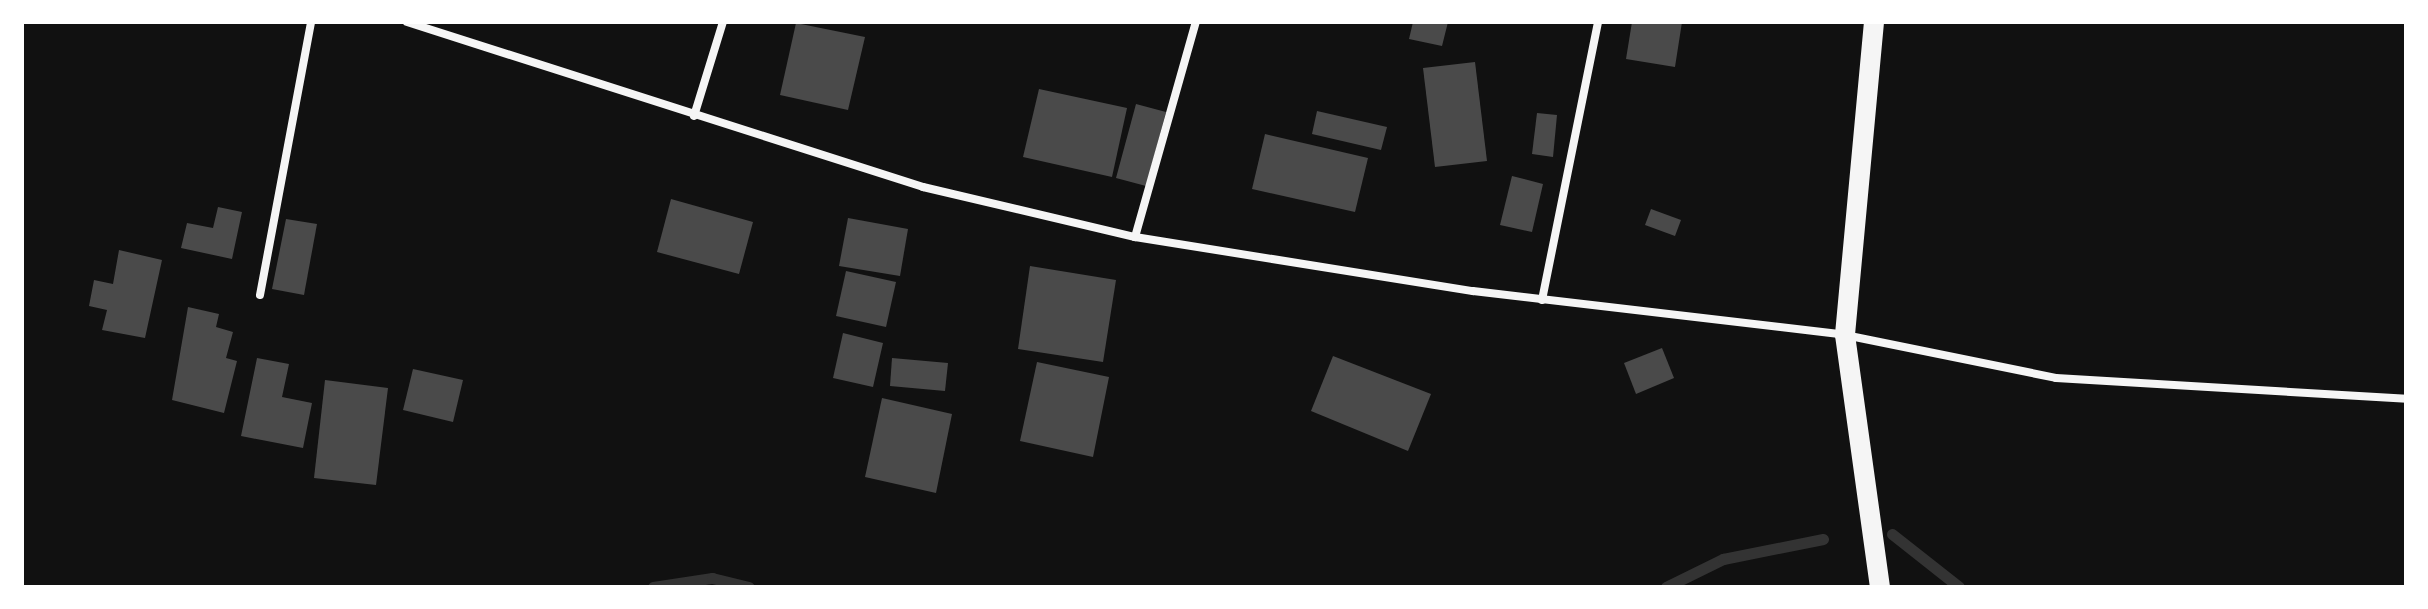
<!DOCTYPE html>
<style>
body{margin:0}
#map{position:relative;width:2428px;height:609px;overflow:hidden;background:#111;font-family:"PT Sans",sans-serif}
div>[style]{position:absolute}
.stream>*{height:11px;margin:-5.5px;padding:0 5.5px;transform-origin:5.5px;border-radius:5.5px;background:#333}
.building>*{inset:0;background:#4a4a4a}
.minor>*{height:8px;margin:-4px;padding:0 4px;transform-origin:4px;border-radius:4px;background:#f5f5f5}
.primary>*{height:20px;margin:-10px;padding:0 10px;transform-origin:10px;border-radius:10px;background:#f5f5f5}
span{translate:-50% -50%;white-space:nowrap;text-align:center;line-height:1.15;-webkit-text-stroke:8px #fff;paint-order:stroke}
.frame{position:absolute;inset:0;border:24px solid #fff;pointer-events:none}
</style>
<div id="map">
<div class="stream">
<div style="left:1892px;top:534px;width:85px;rotate:38.3deg"></div>
<div style="left:653px;top:587px;width:60px;rotate:-8.7deg"></div>
<div style="left:712px;top:578px;width:38px;rotate:14deg"></div>
<div style="left:1666px;top:587px;width:64px;rotate:-26.2deg"></div>
<div style="left:1723px;top:559px;width:102px;rotate:-11.3deg"></div>
</div>
<div class="building">
<div style="clip-path:polygon(1413px 22px,1448px 22px,1442px 46px,1409px 39px)"></div>
<div style="clip-path:polygon(1632px 22px,1682px 22px,1675px 67px,1626px 59px)"></div>
<div style="clip-path:polygon(796px 23px,865px 37px,848px 110px,780px 95px)"></div>
<div style="clip-path:polygon(1475px 62px,1487px 161px,1435px 167px,1423px 68px)"></div>
<div style="clip-path:polygon(1039px 89px,1127px 108px,1112px 177px,1023px 157px)"></div>
<div style="clip-path:polygon(1136px 104px,1166px 112px,1146px 186px,1116px 178px)"></div>
<div style="clip-path:polygon(1317px 111px,1387px 127px,1381px 150px,1312px 134px)"></div>
<div style="clip-path:polygon(1537px 113px,1557px 115px,1553px 157px,1532px 154px)"></div>
<div style="clip-path:polygon(1265px 134px,1368px 158px,1355px 212px,1252px 189px)"></div>
<div style="clip-path:polygon(1512px 176px,1543px 184px,1532px 232px,1500px 225px)"></div>
<div style="clip-path:polygon(671px 199px,753px 222px,739px 274px,657px 252px)"></div>
<div style="clip-path:polygon(218px 207px,242px 212px,232px 259px,181px 248px,187px 223px,213px 228px)"></div>
<div style="clip-path:polygon(1651px 209px,1681px 220px,1675px 236px,1645px 225px)"></div>
<div style="clip-path:polygon(848px 218px,908px 229px,900px 276px,839px 266px)"></div>
<div style="clip-path:polygon(286px 219px,317px 224px,304px 295px,272px 289px)"></div>
<div style="clip-path:polygon(119px 250px,162px 260px,145px 338px,102px 330px,107px 310px,89px 306px,94px 280px,113px 284px)"></div>
<div style="clip-path:polygon(1030px 266px,1116px 280px,1103px 362px,1018px 349px)"></div>
<div style="clip-path:polygon(846px 271px,896px 282px,886px 327px,836px 316px)"></div>
<div style="clip-path:polygon(188px 307px,219px 314px,216px 327px,233px 332px,226px 358px,237px 361px,224px 413px,172px 400px)"></div>
<div style="clip-path:polygon(843px 333px,883px 343px,873px 387px,833px 378px)"></div>
<div style="clip-path:polygon(1662px 348px,1674px 378px,1636px 394px,1624px 363px)"></div>
<div style="clip-path:polygon(1333px 356px,1431px 394px,1408px 451px,1311px 411px)"></div>
<div style="clip-path:polygon(257px 358px,289px 364px,282px 397px,312px 403px,303px 448px,241px 436px)"></div>
<div style="clip-path:polygon(892px 358px,948px 363px,945px 391px,890px 386px)"></div>
<div style="clip-path:polygon(1037px 362px,1109px 377px,1093px 457px,1020px 441px)"></div>
<div style="clip-path:polygon(413px 369px,463px 380px,453px 422px,403px 410px)"></div>
<div style="clip-path:polygon(325px 380px,388px 388px,376px 485px,314px 478px)"></div>
<div style="clip-path:polygon(882px 398px,952px 414px,936px 493px,865px 477px)"></div>
</div>
<div class="minor">
<div style="left:407px;top:22px;width:542px;rotate:17.73deg"></div>
<div style="left:923px;top:187px;width:218px;rotate:13.3deg"></div>
<div style="left:1135px;top:237px;width:342px;rotate:9.1deg"></div>
<div style="left:1473px;top:291px;width:375px;rotate:6.7deg"></div>
<div style="left:1845px;top:335px;width:215px;rotate:11.5deg"></div>
<div style="left:2056px;top:378px;width:351px;rotate:3.4deg"></div>
<div style="left:694px;top:116px;width:98px;rotate:-72.9deg"></div>
<div style="left:1135px;top:237px;width:223px;rotate:-74.2deg"></div>
<div style="left:260px;top:295px;width:278px;rotate:-79.4deg"></div>
<div style="left:1542px;top:300px;width:284px;rotate:-78.6deg"></div>
</div>
<div class="primary">
<div style="left:1874px;top:22px;width:314px;rotate:95.3deg"></div>
<div style="left:1845px;top:335px;width:254px;rotate:82.1deg"></div>
</div>
<div class="frame"></div>
</div>
